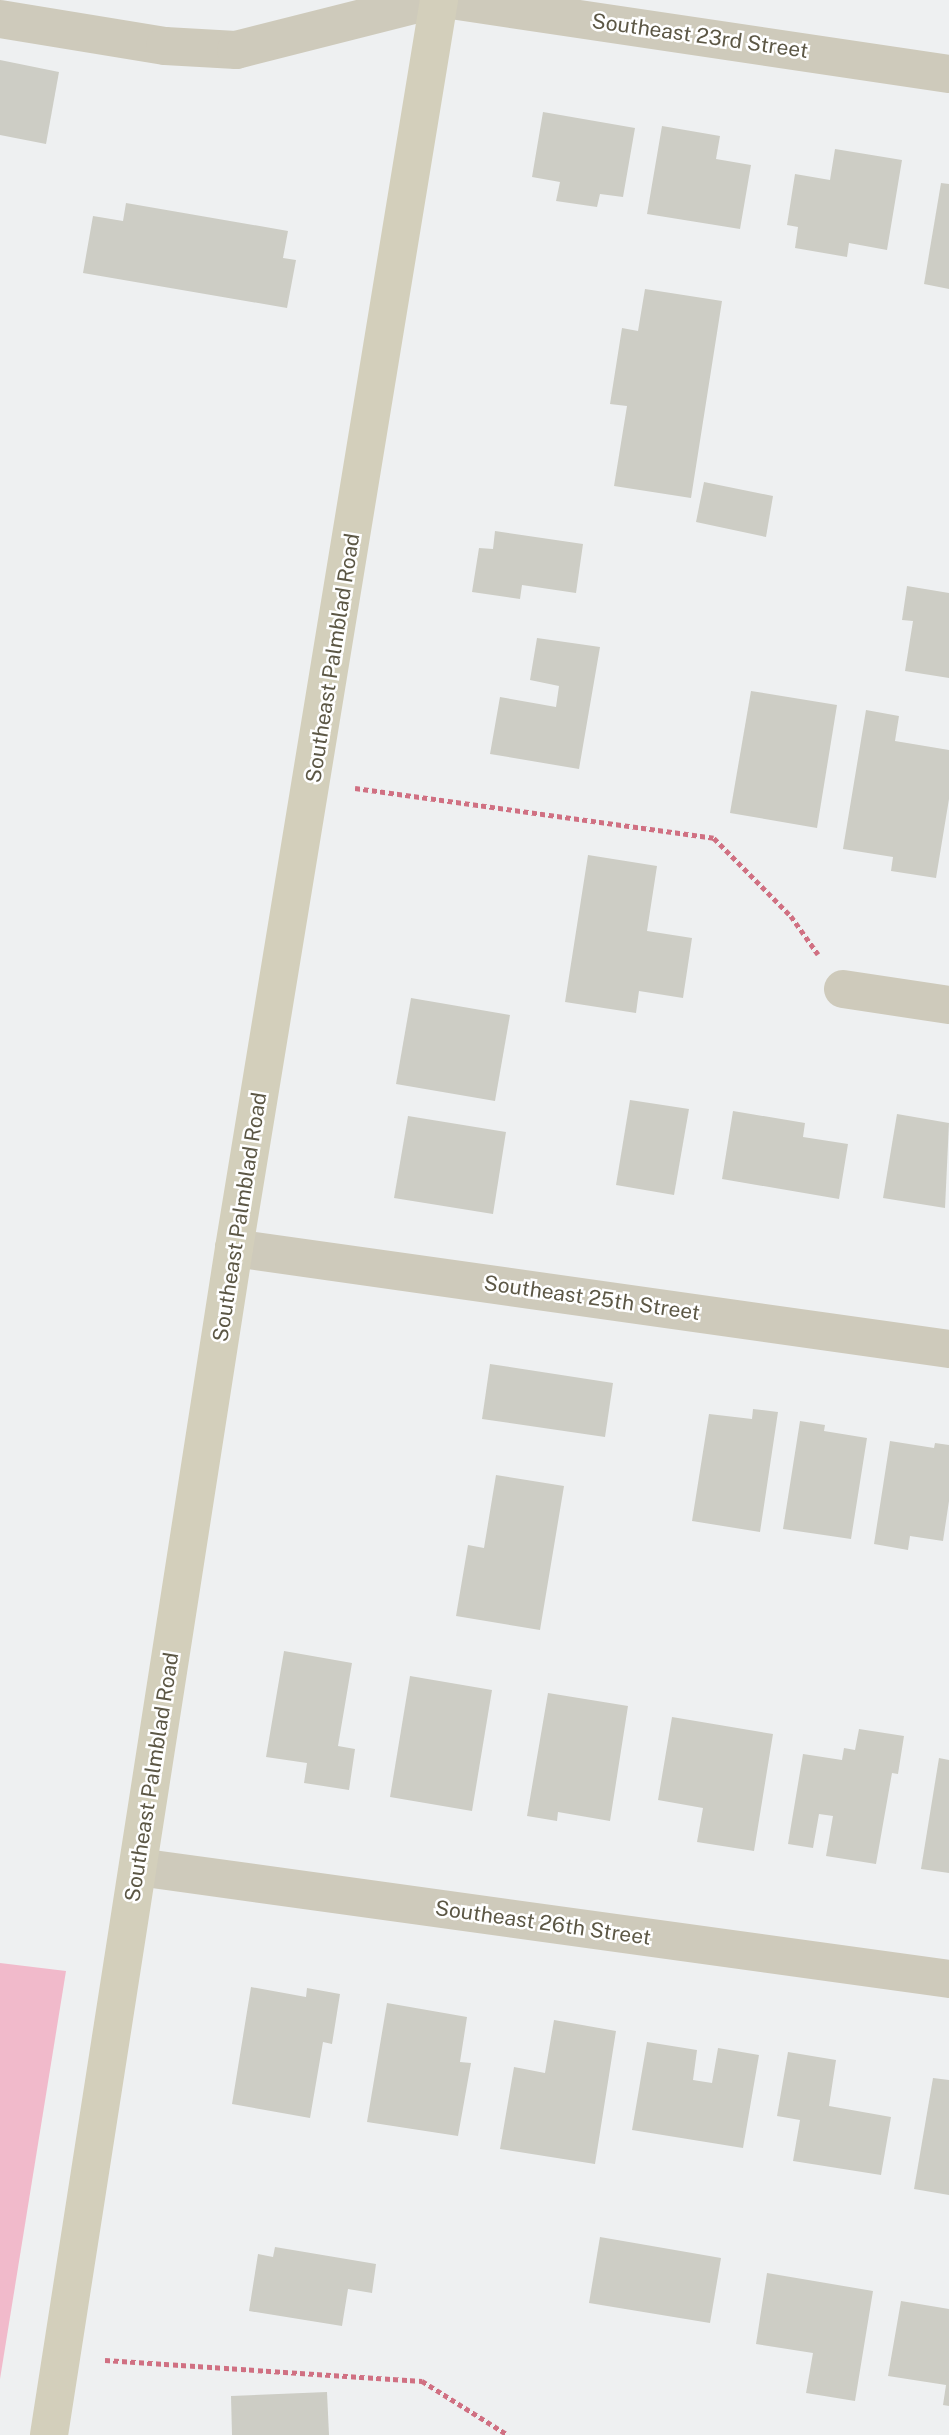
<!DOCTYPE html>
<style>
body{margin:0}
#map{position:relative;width:949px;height:2435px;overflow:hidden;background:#eef0f1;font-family:"Public Sans",sans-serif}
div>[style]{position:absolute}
.green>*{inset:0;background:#f1bacb}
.building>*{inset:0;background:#cdcdc5}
.path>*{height:4.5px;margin-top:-2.25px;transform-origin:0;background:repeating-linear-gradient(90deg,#d07082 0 5px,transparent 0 8.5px)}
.street>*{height:38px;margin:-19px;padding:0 19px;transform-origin:19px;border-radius:19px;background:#cecabb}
.secondary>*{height:38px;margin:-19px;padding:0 19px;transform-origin:19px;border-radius:19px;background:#d3cfbb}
span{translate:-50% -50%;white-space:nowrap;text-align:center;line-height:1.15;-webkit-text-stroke:5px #fff;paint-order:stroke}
.street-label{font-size:21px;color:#5c5745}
</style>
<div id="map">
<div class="green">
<div style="clip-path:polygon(0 1963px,66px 1971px,0 2379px)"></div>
</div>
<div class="building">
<div style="clip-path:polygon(0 60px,59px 72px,46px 144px,0 135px)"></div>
<div style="clip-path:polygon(543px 112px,635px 128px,623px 197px,600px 194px,597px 207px,556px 201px,560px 182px,532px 177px)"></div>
<div style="clip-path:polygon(662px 126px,720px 136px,716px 159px,751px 165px,740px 229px,647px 214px)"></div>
<div style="clip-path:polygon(835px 149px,902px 160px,887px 250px,849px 243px,847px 257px,795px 248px,798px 227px,787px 225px,795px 174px,830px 180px)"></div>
<div style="clip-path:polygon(941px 183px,949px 184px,949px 289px,924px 284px)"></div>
<div style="clip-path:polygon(126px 203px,288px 231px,283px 258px,296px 260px,287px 308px,83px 273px,93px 216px,123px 221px)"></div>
<div style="clip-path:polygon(645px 289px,722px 301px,691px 498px,614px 486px,627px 406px,610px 404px,622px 328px,638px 331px)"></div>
<div style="clip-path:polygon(704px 482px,773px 496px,766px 537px,696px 522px)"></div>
<div style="clip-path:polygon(495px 531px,583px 544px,576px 593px,522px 585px,520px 599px,472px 592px,479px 548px,493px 549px)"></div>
<div style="clip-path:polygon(907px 586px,949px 593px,949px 678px,905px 671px,913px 621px,902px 620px)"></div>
<div style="clip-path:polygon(537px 638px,600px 647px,579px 769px,490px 754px,500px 697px,556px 707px,559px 686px,530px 680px)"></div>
<div style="clip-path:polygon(751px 691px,837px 705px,817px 828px,730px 813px)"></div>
<div style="clip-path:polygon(866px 710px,899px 716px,895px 741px,949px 750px,949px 799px,936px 878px,891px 871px,893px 857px,843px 849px)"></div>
<div style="clip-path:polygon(588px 855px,657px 866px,647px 931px,692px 938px,683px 998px,639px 991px,636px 1013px,565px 1002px)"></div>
<div style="clip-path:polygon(411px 998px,510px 1015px,495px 1101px,396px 1084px)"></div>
<div style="clip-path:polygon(630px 1100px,689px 1109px,674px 1195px,616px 1185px)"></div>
<div style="clip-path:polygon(733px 1111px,805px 1123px,803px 1137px,848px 1144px,839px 1199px,722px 1179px)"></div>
<div style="clip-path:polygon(897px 1114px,949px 1123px,945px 1208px,883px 1198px)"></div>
<div style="clip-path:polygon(408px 1116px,506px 1132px,493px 1214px,394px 1198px)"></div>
<div style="clip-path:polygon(490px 1364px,613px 1383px,605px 1437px,482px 1419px)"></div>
<div style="clip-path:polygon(753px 1409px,778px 1412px,760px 1532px,692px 1521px,709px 1414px,752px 1419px)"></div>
<div style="clip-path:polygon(800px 1421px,825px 1425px,824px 1431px,867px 1438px,851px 1539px,783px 1529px)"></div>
<div style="clip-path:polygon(890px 1441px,934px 1448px,935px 1443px,949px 1445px,949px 1501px,943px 1541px,910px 1536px,908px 1550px,874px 1544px)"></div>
<div style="clip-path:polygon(496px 1475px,564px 1486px,540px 1630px,456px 1616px,468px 1545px,484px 1548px)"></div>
<div style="clip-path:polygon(284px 1651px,352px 1663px,338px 1746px,355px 1749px,349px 1790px,304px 1783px,307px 1763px,266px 1757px)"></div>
<div style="clip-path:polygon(410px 1676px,492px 1690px,472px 1811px,390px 1797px)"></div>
<div style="clip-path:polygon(548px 1693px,628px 1706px,610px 1821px,558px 1812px,557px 1821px,527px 1816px)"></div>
<div style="clip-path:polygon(672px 1717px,773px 1734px,754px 1851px,697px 1842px,703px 1808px,658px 1800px)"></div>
<div style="clip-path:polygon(859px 1729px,904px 1736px,898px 1774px,892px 1773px,876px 1864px,826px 1856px,833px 1816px,819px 1814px,813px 1848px,788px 1844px,803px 1754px,842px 1760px,844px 1748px,855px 1750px)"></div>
<div style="clip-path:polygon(939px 1758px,949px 1760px,949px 1873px,921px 1869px)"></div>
<div style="clip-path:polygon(251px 1987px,306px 1997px,307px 1988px,340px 1994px,332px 2044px,323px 2042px,310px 2118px,232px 2104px)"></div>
<div style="clip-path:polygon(387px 2003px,467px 2017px,460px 2062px,471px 2063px,458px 2136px,367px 2122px)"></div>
<div style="clip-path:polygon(554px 2020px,616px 2031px,595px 2164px,500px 2149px,514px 2067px,545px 2073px)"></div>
<div style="clip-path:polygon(647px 2042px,697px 2050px,693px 2080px,712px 2083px,718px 2048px,759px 2055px,743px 2148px,632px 2130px)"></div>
<div style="clip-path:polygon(788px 2052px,836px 2060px,829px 2106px,891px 2117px,881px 2175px,793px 2161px,800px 2120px,777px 2116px)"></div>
<div style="clip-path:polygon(933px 2078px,949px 2080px,949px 2195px,914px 2189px)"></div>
<div style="clip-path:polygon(600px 2237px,721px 2258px,710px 2323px,589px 2303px)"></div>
<div style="clip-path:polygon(275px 2247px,376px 2264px,372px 2293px,348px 2289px,342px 2326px,249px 2311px,258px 2254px,273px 2257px)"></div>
<div style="clip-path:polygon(767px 2273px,873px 2291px,855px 2401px,806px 2393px,813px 2353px,756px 2344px)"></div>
<div style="clip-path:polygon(901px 2301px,949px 2309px,949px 2406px,943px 2405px,946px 2385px,888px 2376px)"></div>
<div style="clip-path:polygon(327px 2392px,329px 2435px,232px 2435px,231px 2396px)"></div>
</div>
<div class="path">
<div style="left:355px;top:788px;width:362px;rotate:7.9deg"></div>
<div style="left:714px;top:838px;width:110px;rotate:45.4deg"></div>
<div style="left:791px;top:916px;width:47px;rotate:54.6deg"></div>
<div style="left:105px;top:2360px;width:318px;rotate:3.8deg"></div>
<div style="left:422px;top:2381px;width:102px;rotate:32.1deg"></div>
</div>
<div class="street">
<div style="left:451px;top:0;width:503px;rotate:8.45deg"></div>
<div style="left:0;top:19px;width:167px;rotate:9.3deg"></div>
<div style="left:165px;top:46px;width:71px;rotate:3.2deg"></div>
<div style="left:236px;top:50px;width:203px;rotate:-14.2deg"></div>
<div style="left:843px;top:989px;width:107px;rotate:8.6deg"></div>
<div style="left:234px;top:1248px;width:722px;rotate:8.04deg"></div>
<div style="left:138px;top:1867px;width:819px;rotate:7.86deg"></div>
</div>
<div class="secondary">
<div style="left:49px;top:2435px;width:1201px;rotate:-81.14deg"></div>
<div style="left:234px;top:1248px;width:1265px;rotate:-80.67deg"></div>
</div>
<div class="street-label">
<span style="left:700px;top:36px;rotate:8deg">Southeast 23rd Street</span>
<span style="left:333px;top:658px;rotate:-81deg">Southeast Palmblad Road</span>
<span style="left:240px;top:1217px;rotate:-81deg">Southeast Palmblad Road</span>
<span style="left:592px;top:1298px;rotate:8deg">Southeast 25th Street</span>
<span style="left:152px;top:1777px;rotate:-81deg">Southeast Palmblad Road</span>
<span style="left:543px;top:1923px;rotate:8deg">Southeast 26th Street</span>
</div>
</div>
